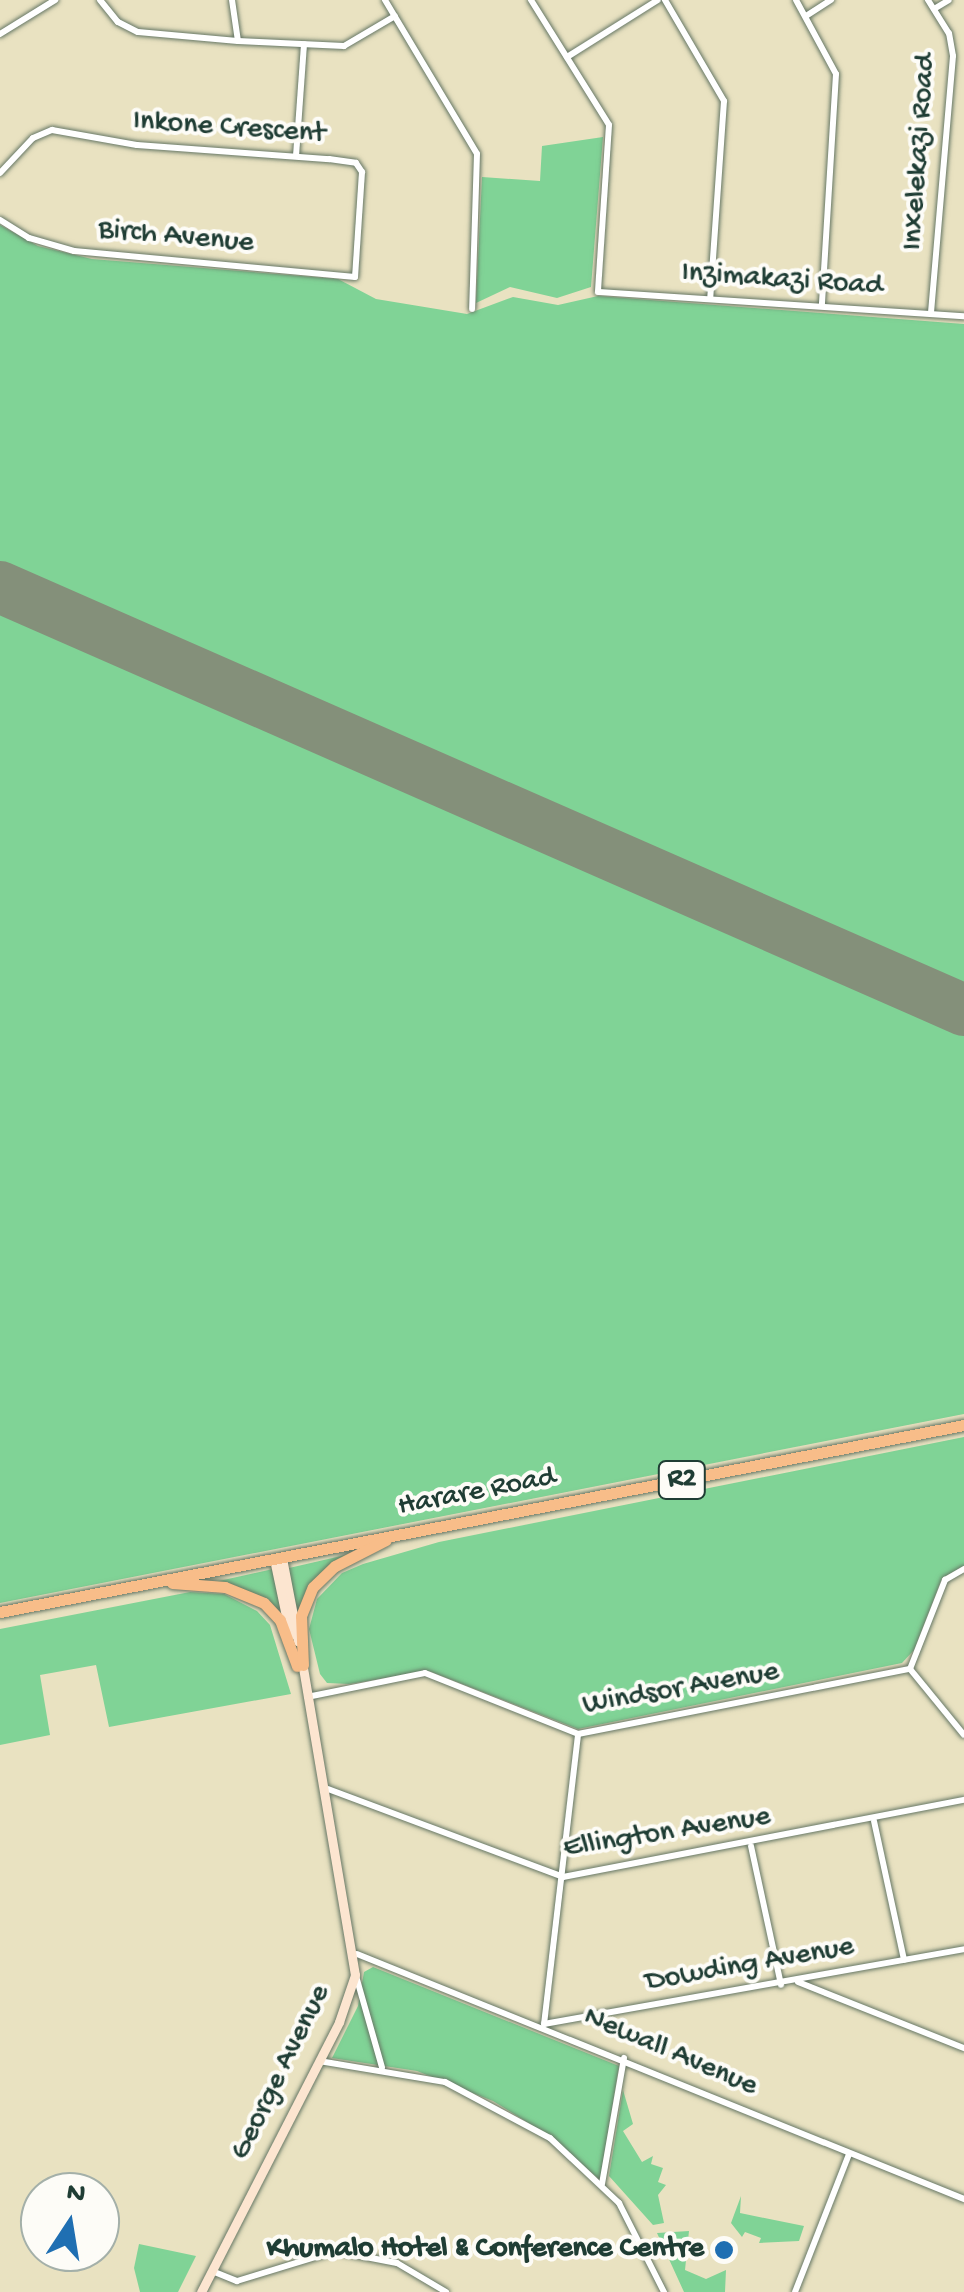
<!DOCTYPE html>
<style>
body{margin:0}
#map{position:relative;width:964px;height:2292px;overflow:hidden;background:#e9e2c1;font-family:"Gochi Hand",sans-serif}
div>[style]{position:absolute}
.green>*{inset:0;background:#80d396}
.runway>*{height:52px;margin:-26px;padding:0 26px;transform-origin:26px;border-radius:26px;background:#84907a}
.roads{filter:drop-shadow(0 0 2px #667765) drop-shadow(0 0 2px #667765)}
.minor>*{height:6px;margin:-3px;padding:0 3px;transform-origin:3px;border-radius:3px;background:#fff}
.secondary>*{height:9px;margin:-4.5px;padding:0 4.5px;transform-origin:4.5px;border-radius:4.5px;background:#fce5d0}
.trunk>*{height:11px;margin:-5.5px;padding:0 5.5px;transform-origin:5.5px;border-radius:5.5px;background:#f8bd89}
.dots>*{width:28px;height:28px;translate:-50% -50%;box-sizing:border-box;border:5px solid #fdfcf7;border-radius:50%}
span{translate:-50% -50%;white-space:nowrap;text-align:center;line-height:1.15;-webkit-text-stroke:8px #fdfcf7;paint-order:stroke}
.shield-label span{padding:2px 8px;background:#fdfcf7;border:2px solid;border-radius:8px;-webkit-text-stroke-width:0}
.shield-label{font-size:28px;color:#1f3d34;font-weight:700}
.street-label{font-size:30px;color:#1f3d34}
.poi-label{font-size:30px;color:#1f3d34;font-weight:700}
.right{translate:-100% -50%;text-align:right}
.north{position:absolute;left:20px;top:2172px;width:100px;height:100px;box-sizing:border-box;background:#fdfcf7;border:2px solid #a4b0a9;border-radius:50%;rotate:12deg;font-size:28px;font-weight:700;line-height:40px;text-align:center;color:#1f3d34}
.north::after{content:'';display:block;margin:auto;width:35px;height:45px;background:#1f6fb2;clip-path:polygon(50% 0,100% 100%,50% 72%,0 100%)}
</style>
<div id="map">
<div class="green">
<div style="clip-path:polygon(603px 137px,591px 287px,557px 298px,510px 287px,476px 303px,482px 177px,540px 181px,542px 146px)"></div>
<div style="clip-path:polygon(0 225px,38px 246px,92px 259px,338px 279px,376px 299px,467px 314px,513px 297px,558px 305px,598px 296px,964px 324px,964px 1414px,0 1603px)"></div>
<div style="clip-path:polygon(964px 1437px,964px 1566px,942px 1578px,914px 1650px,902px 1663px,578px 1729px,429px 1671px,349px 1684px,327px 1683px,320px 1674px,309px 1629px,317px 1599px,342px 1573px,363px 1564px,439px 1542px)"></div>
<div style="clip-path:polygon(350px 1554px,329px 1568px,297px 1625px,289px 1568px)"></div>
<div style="clip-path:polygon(273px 1569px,285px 1619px,210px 1583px)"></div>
<div style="clip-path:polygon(190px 1592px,224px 1594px,257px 1611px,270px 1625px,291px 1694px,109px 1727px,96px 1665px,40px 1675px,50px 1735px,0 1745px,0 1629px)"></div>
<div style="clip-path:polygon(373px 1967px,619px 2066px,600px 2180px,551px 2137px,493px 2101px,417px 2071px,332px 2058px,358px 2006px,364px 1972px)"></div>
<div style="clip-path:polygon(623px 2090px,633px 2124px,623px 2131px,642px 2162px,653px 2156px,651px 2164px,663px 2168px,658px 2182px,666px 2185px,658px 2195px,664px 2223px,653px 2225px,609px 2176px)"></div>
<div style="clip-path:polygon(741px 2196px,740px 2213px,804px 2226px,799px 2241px,759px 2243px,761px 2238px,745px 2232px,742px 2237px,731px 2223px)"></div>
<div style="clip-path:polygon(689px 2231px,685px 2270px,706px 2279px,726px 2270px,725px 2292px,684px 2292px,657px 2233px)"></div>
<div style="clip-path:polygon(139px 2244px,196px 2256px,178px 2292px,140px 2292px,134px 2268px)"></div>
</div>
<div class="runway">
<div style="left:0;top:587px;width:1053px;rotate:23.69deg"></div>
</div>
<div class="roads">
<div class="minor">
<div style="left:100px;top:0;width:28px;rotate:51deg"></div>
<div style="left:118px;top:22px;width:22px;rotate:27deg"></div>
<div style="left:138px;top:32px;width:100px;rotate:5.1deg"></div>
<div style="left:238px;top:41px;width:106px;rotate:2.7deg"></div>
<div style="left:344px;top:46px;width:59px;rotate:-30.5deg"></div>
<div style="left:232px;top:0;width:41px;rotate:81.7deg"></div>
<div style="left:385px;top:0;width:179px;rotate:59.1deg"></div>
<div style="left:477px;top:154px;width:155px;rotate:91.8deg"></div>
<div style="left:531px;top:0;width:147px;rotate:58deg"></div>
<div style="left:609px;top:125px;width:167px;rotate:93.8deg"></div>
<div style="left:598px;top:292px;width:367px;rotate:3.8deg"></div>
<div style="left:665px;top:0;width:117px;rotate:59.7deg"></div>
<div style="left:724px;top:101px;width:198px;rotate:94deg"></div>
<div style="left:796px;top:0;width:84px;rotate:61.6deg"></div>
<div style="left:836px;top:74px;width:232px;rotate:93.5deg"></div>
<div style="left:928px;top:0;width:39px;rotate:58deg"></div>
<div style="left:949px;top:33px;width:23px;rotate:80deg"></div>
<div style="left:953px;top:56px;width:259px;rotate:94.9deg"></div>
<div style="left:934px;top:9px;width:17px;rotate:-31deg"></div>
<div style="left:806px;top:16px;width:30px;rotate:-33deg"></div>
<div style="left:0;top:34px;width:65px;rotate:-31.7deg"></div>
<div style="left:567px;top:57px;width:107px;rotate:-32.1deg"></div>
<div style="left:296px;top:156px;width:112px;rotate:-85.9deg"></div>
<div style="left:0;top:173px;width:48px;rotate:-46.7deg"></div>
<div style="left:33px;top:138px;width:21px;rotate:-23deg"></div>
<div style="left:52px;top:130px;width:86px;rotate:10deg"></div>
<div style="left:137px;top:145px;width:193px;rotate:4.2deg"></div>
<div style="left:329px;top:159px;width:27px;rotate:8deg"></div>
<div style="left:356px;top:163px;width:11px;rotate:56deg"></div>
<div style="left:362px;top:172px;width:105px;rotate:93.8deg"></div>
<div style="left:355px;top:277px;width:282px;rotate:-174.7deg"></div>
<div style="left:74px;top:251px;width:47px;rotate:-163.9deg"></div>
<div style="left:29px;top:238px;width:34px;rotate:-148deg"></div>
<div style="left:910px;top:1669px;width:85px;rotate:50.7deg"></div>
<div style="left:307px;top:1697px;width:120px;rotate:-11.5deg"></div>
<div style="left:425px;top:1673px;width:165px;rotate:21.7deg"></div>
<div style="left:578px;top:1734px;width:338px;rotate:-11.1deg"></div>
<div style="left:910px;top:1669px;width:96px;rotate:-68.5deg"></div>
<div style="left:945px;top:1580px;width:22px;rotate:-30deg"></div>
<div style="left:578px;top:1735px;width:291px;rotate:96.7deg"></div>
<div style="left:544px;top:2024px;width:427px;rotate:-10.1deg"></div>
<div style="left:328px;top:1789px;width:251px;rotate:20.5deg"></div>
<div style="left:563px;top:1877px;width:408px;rotate:-10.9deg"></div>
<div style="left:874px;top:1821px;width:142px;rotate:77.8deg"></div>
<div style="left:751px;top:1846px;width:142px;rotate:77.8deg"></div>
<div style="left:357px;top:1954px;width:655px;rotate:21.98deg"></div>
<div style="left:356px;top:1976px;width:95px;rotate:74.1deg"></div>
<div style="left:798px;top:1982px;width:179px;rotate:21.7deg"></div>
<div style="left:319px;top:2061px;width:128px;rotate:9.5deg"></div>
<div style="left:445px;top:2082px;width:119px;rotate:28.1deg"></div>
<div style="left:550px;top:2138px;width:95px;rotate:43.3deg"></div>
<div style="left:619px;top:2203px;width:100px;rotate:63.2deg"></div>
<div style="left:602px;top:2184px;width:128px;rotate:-80.1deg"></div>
<div style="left:212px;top:2271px;width:27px;rotate:22deg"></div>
<div style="left:237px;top:2281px;width:102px;rotate:-17deg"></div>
<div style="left:335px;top:2251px;width:63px;rotate:11deg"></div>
<div style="left:397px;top:2263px;width:57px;rotate:30.6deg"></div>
<div style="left:795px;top:2292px;width:148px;rotate:-68.6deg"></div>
</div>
<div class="secondary">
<div style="left:282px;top:1558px;width:85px;rotate:79.1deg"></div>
<div style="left:274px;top:1559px;width:78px;rotate:78.1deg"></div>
<div style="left:201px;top:2292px;width:303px;rotate:-62.9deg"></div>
<div style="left:339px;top:2022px;width:50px;rotate:-71.2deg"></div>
<div style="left:355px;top:1975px;width:318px;rotate:-99.6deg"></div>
</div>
<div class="trunk">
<div style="left:172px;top:1583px;width:53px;rotate:4.3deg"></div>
<div style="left:225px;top:1587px;width:42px;rotate:22.3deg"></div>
<div style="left:264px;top:1603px;width:23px;rotate:47deg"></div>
<div style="left:280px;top:1620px;width:49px;rotate:69.7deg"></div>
<div style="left:0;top:1612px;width:982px;rotate:-10.98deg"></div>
<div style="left:303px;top:1665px;width:49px;rotate:-92.3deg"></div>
<div style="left:301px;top:1616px;width:31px;rotate:-68deg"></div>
<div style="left:313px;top:1587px;width:30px;rotate:-44deg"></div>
<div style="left:335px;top:1566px;width:57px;rotate:-27deg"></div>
</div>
</div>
<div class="dots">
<div style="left:724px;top:2250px;background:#1f6fb2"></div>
</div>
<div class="shield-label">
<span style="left:682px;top:1480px">R2</span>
</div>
<div class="street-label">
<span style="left:229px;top:129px;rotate:4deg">Inkone Crescent</span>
<span style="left:921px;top:152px;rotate:-86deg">Inxelekazi Road</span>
<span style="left:176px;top:238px;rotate:5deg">Birch Avenue</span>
<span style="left:782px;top:281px;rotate:4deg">Inzimakazi Road</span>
<span style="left:477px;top:1493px;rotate:-11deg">Harare Road</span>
<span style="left:681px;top:1690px;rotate:-10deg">Windsor Avenue</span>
<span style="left:667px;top:1834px;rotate:-9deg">Ellington Avenue</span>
<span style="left:750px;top:1966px;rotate:-10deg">Dowding Avenue</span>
<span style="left:670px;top:2053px;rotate:23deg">Newall Avenue</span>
<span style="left:282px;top:2073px;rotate:-64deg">George Avenue</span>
</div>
<div class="poi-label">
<span class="right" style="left:704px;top:2250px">Khumalo Hotel &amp; Conference Centre</span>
</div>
<div class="north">N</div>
</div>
